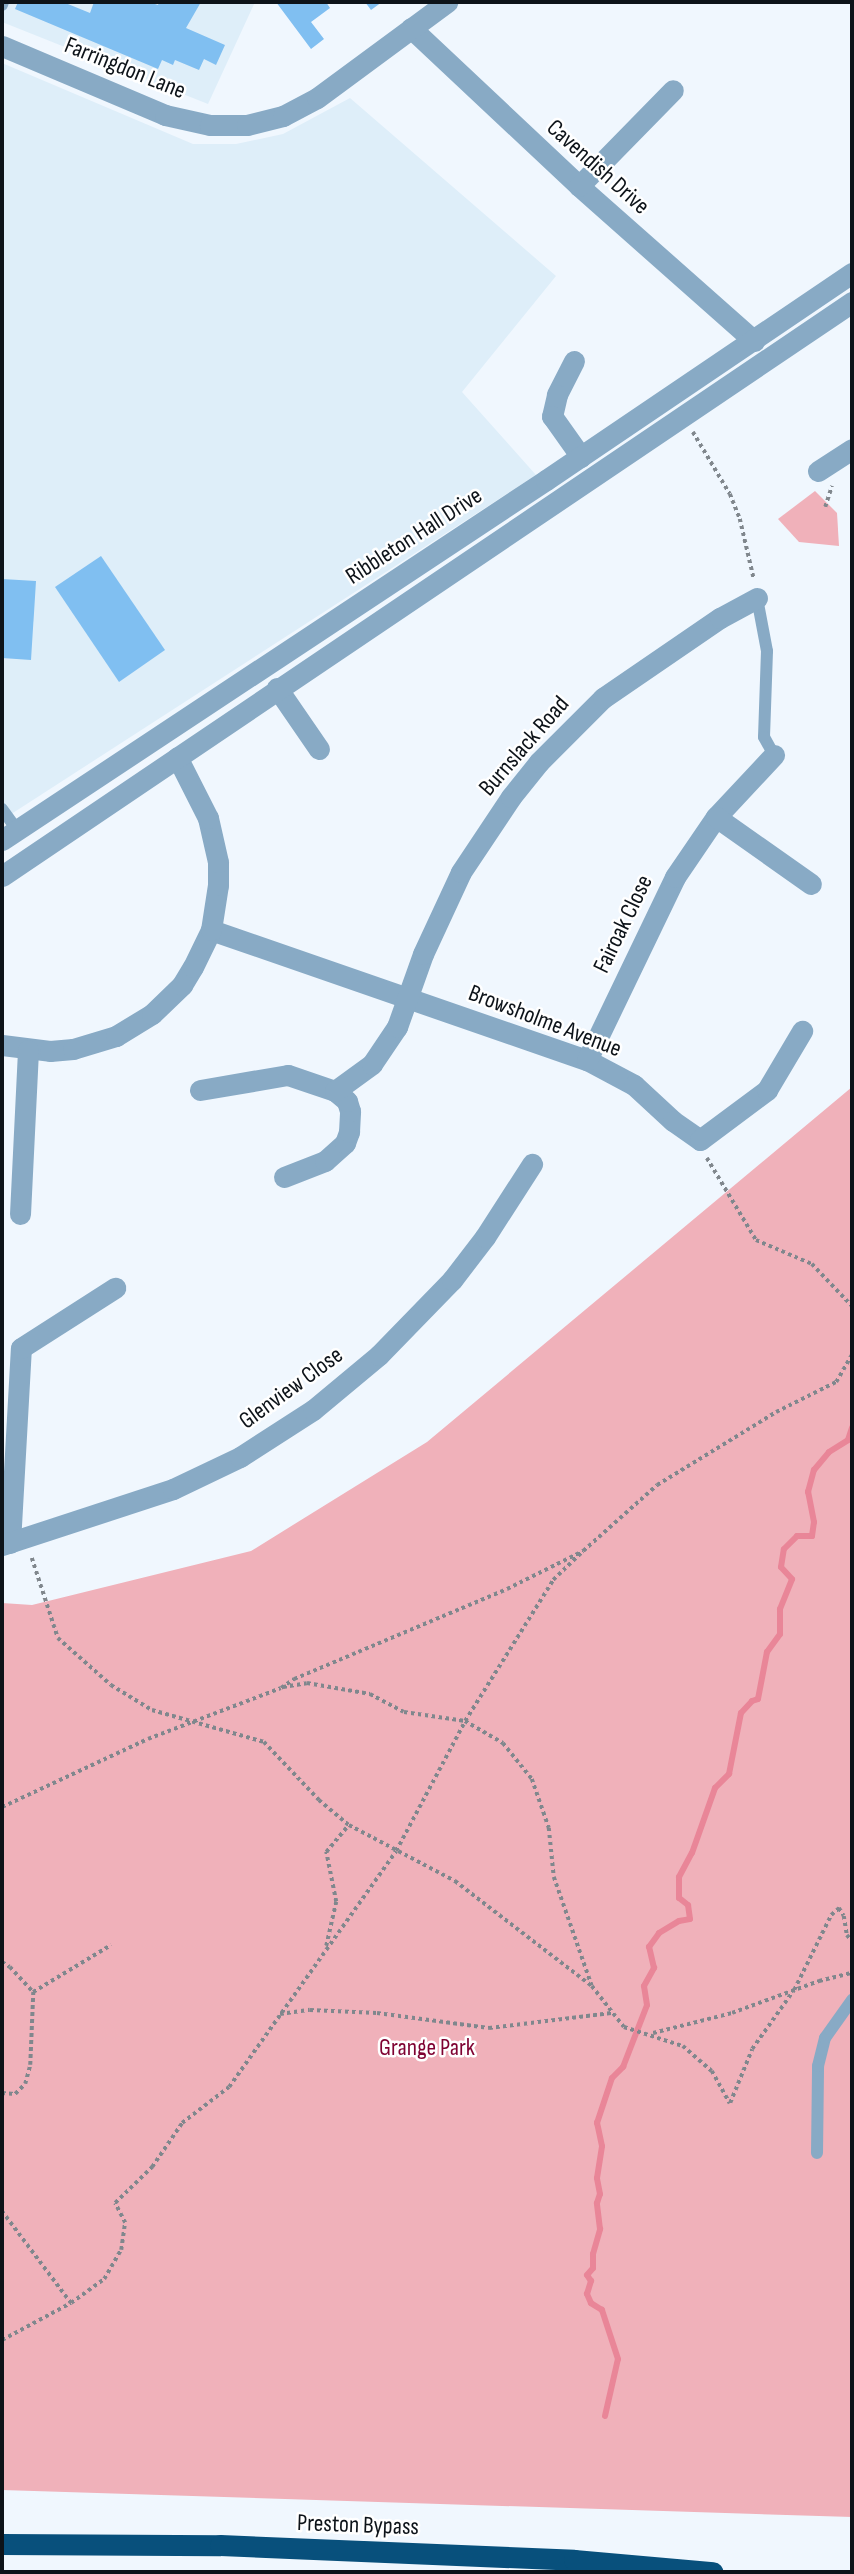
<!DOCTYPE html>
<style>
body{margin:0}
#map{position:relative;width:854px;height:2574px;overflow:hidden;background:#f0f7fe;font-family:"Sofia Sans Condensed",sans-serif}
div>[style]{position:absolute}
.built>*{inset:0;background:#deeef9}
.green>*{inset:0;background:#f0b1ba}
.stream>*{height:6px;margin:-3px;padding:0 3px;transform-origin:3px;border-radius:3px;background:#e98698}
.building>*{inset:0;background:#80bff1}
.path>*{height:3.5px;margin-top:-1.75px;transform-origin:0;background:repeating-linear-gradient(90deg,#80878d 0 3.5px,transparent 0 7px)}
.service>*{height:12px;margin:-6px;padding:0 6px;transform-origin:6px;border-radius:6px;background:#88aac5}
.minor>*{height:21px;margin:-10.5px;padding:0 10.5px;transform-origin:10.5px;border-radius:10.5px;background:#88aac5}
.tertiary>*{height:21px;margin:-10.5px;padding:0 10.5px;transform-origin:10.5px;border-radius:10.5px;background:#88aac5}
.motorway>*{height:21px;margin:-10.5px;padding:0 10.5px;transform-origin:10.5px;border-radius:10.5px;background:#08507c}
span{translate:-50% -50%;white-space:nowrap;text-align:center;line-height:1.15;-webkit-text-stroke:5px #fff;paint-order:stroke}
.street-label{font-size:24px;color:#0d1319}
.park-label{font-size:24px;color:#7e0131}
.frame{position:absolute;inset:0;border:4px solid #0d1319;pointer-events:none}
</style>
<div id="map">
<div class="built">
<div style="clip-path:polygon(2px 2px,255px 2px,208px 104px,2px 22px)"></div>
<div style="clip-path:polygon(2px 63px,193px 144px,236px 144px,283px 134px,350px 98px,556px 276px,462px 392px,536px 475px,2px 820px)"></div>
</div>
<div class="green">
<div style="clip-path:polygon(815px 491px,837px 513px,839px 546px,799px 542px,778px 519px)"></div>
<div style="clip-path:polygon(852px 1087px,852px 2517px,2px 2490px,2px 1603px,32px 1605px,251px 1551px,427px 1442px)"></div>
</div>
<div class="stream">
<div style="left:605px;top:2416px;width:58px;rotate:-77.2deg"></div>
<div style="left:618px;top:2359px;width:52px;rotate:-108.1deg"></div>
<div style="left:602px;top:2310px;width:13px;rotate:-148deg"></div>
<div style="left:591px;top:2303px;width:10px;rotate:-114deg"></div>
<div style="left:587px;top:2294px;width:14px;rotate:-73deg"></div>
<div style="left:591px;top:2281px;width:7px;rotate:-124deg"></div>
<div style="left:587px;top:2275px;width:9px;rotate:-49deg"></div>
<div style="left:593px;top:2268px;width:14px;rotate:-90deg"></div>
<div style="left:593px;top:2254px;width:26px;rotate:-74deg"></div>
<div style="left:600px;top:2229px;width:26px;rotate:-97deg"></div>
<div style="left:597px;top:2203px;width:9px;rotate:-72deg"></div>
<div style="left:600px;top:2194px;width:16px;rotate:-101deg"></div>
<div style="left:597px;top:2178px;width:32px;rotate:-81deg"></div>
<div style="left:602px;top:2146px;width:24px;rotate:-102deg"></div>
<div style="left:597px;top:2123px;width:47px;rotate:-71.6deg"></div>
<div style="left:612px;top:2078px;width:16px;rotate:-45deg"></div>
<div style="left:623px;top:2067px;width:66px;rotate:-68.8deg"></div>
<div style="left:647px;top:2005px;width:19px;rotate:-99deg"></div>
<div style="left:644px;top:1986px;width:21px;rotate:-61deg"></div>
<div style="left:654px;top:1968px;width:22px;rotate:-103deg"></div>
<div style="left:649px;top:1947px;width:17px;rotate:-54deg"></div>
<div style="left:659px;top:1933px;width:23px;rotate:-31deg"></div>
<div style="left:679px;top:1921px;width:11px;rotate:-10deg"></div>
<div style="left:690px;top:1919px;width:14px;rotate:-98deg"></div>
<div style="left:688px;top:1905px;width:11px;rotate:-142deg"></div>
<div style="left:679px;top:1898px;width:21px;rotate:-90deg"></div>
<div style="left:679px;top:1877px;width:27px;rotate:-62deg"></div>
<div style="left:692px;top:1853px;width:69px;rotate:-70.5deg"></div>
<div style="left:715px;top:1788px;width:20px;rotate:-45deg"></div>
<div style="left:729px;top:1774px;width:62px;rotate:-78.9deg"></div>
<div style="left:741px;top:1713px;width:16px;rotate:-47deg"></div>
<div style="left:752px;top:1701px;width:6px;rotate:-18deg"></div>
<div style="left:758px;top:1699px;width:48px;rotate:-79.2deg"></div>
<div style="left:767px;top:1652px;width:22px;rotate:-54deg"></div>
<div style="left:780px;top:1634px;width:25px;rotate:-90deg"></div>
<div style="left:780px;top:1609px;width:32px;rotate:-68deg"></div>
<div style="left:792px;top:1579px;width:16px;rotate:-133deg"></div>
<div style="left:781px;top:1567px;width:18px;rotate:-81deg"></div>
<div style="left:784px;top:1549px;width:18px;rotate:-45deg"></div>
<div style="left:797px;top:1536px;width:15px"></div>
<div style="left:812px;top:1536px;width:14px;rotate:-82deg"></div>
<div style="left:814px;top:1522px;width:31px;rotate:-101deg"></div>
<div style="left:808px;top:1492px;width:23px;rotate:-75deg"></div>
<div style="left:814px;top:1470px;width:23px;rotate:-50deg"></div>
<div style="left:829px;top:1452px;width:22px;rotate:-32deg"></div>
<div style="left:848px;top:1440px;width:13px;rotate:-72deg"></div>
</div>
<div class="building">
<div style="clip-path:polygon(18px 2px,63px 2px,90px 13px,94px 2px,149px 2px,158px 5px,159px 2px,201px 2px,186px 28px,225px 45px,216px 65px,204px 59px,199px 70px,175px 60px,173px 65px,162px 60px,158px 69px,15px 9px)"></div>
<div style="clip-path:polygon(276px 2px,326px 2px,330px 8px,311px 22px,324px 39px,311px 49px)"></div>
<div style="clip-path:polygon(365px 2px,382px 2px,371px 10px)"></div>
<div style="clip-path:polygon(101px 556px,165px 650px,119px 682px,55px 587px)"></div>
<div style="clip-path:polygon(2px 579px,36px 581px,31px 660px,2px 658px)"></div>
</div>
<div class="path">
<div style="left:693px;top:432px;width:72px;rotate:59.2deg"></div>
<div style="left:730px;top:494px;width:27px;rotate:68deg"></div>
<div style="left:740px;top:519px;width:62px;rotate:76.9deg"></div>
<div style="left:825px;top:507px;width:22px;rotate:-72deg"></div>
<div style="left:707px;top:1158px;width:96px;rotate:59.1deg"></div>
<div style="left:756px;top:1240px;width:61px;rotate:23.2deg"></div>
<div style="left:812px;top:1264px;width:58px;rotate:46.4deg"></div>
<div style="left:32px;top:1558px;width:84px;rotate:72deg"></div>
<div style="left:58px;top:1638px;width:71px;rotate:41.6deg"></div>
<div style="left:111px;top:1685px;width:48px;rotate:31.4deg"></div>
<div style="left:152px;top:1710px;width:116px;rotate:15.9deg"></div>
<div style="left:264px;top:1742px;width:80px;rotate:46.5deg"></div>
<div style="left:319px;top:1800px;width:39px;rotate:40deg"></div>
<div style="left:349px;top:1825px;width:120px;rotate:27.8deg"></div>
<div style="left:455px;top:1881px;width:173px;rotate:37.5deg"></div>
<div style="left:283px;top:1687px;width:24px;rotate:-9deg"></div>
<div style="left:307px;top:1683px;width:64px;rotate:9.9deg"></div>
<div style="left:370px;top:1694px;width:38px;rotate:28deg"></div>
<div style="left:404px;top:1712px;width:62px;rotate:8.4deg"></div>
<div style="left:465px;top:1721px;width:44px;rotate:30.1deg"></div>
<div style="left:503px;top:1743px;width:46px;rotate:51.1deg"></div>
<div style="left:532px;top:1779px;width:52px;rotate:70.9deg"></div>
<div style="left:549px;top:1828px;width:49px;rotate:84.2deg"></div>
<div style="left:554px;top:1877px;width:115px;rotate:70.8deg"></div>
<div style="left:592px;top:1986px;width:52px;rotate:52deg"></div>
<div style="left:624px;top:2027px;width:62px;rotate:17.9deg"></div>
<div style="left:683px;top:2046px;width:38px;rotate:41deg"></div>
<div style="left:712px;top:2071px;width:37px;rotate:61deg"></div>
<div style="left:2px;top:1807px;width:161px;rotate:-25deg"></div>
<div style="left:148px;top:1739px;width:142px;rotate:-21deg"></div>
<div style="left:281px;top:1688px;width:16px;rotate:-35deg"></div>
<div style="left:294px;top:1679px;width:231px;rotate:-22.9deg"></div>
<div style="left:507px;top:1589px;width:85px;rotate:-26.6deg"></div>
<div style="left:583px;top:1551px;width:99px;rotate:-41.7deg"></div>
<div style="left:657px;top:1485px;width:140px;rotate:-31.5deg"></div>
<div style="left:776px;top:1412px;width:67px;rotate:-26.6deg"></div>
<div style="left:836px;top:1382px;width:32px;rotate:-60deg"></div>
<div style="left:326px;top:1946px;width:45px;rotate:-77.2deg"></div>
<div style="left:336px;top:1902px;width:51px;rotate:-101.3deg"></div>
<div style="left:326px;top:1852px;width:35px;rotate:-50deg"></div>
<div style="left:2px;top:1962px;width:9px;rotate:32deg"></div>
<div style="left:10px;top:1967px;width:34px;rotate:47deg"></div>
<div style="left:280px;top:2014px;width:30px;rotate:-8deg"></div>
<div style="left:310px;top:2010px;width:67px;rotate:2.6deg"></div>
<div style="left:377px;top:2013px;width:113px;rotate:7.6deg"></div>
<div style="left:489px;top:2028px;width:123px;rotate:-7deg"></div>
<div style="left:653px;top:2033px;width:81px;rotate:-14.2deg"></div>
<div style="left:732px;top:2013px;width:93px;rotate:-20.2deg"></div>
<div style="left:819px;top:1981px;width:34px;rotate:-14deg"></div>
<div style="left:2px;top:2093px;width:13px;rotate:4deg"></div>
<div style="left:15px;top:2094px;width:14px;rotate:-45deg"></div>
<div style="left:25px;top:2084px;width:20px;rotate:-75deg"></div>
<div style="left:30px;top:2065px;width:73px;rotate:-87.6deg"></div>
<div style="left:33px;top:1992px;width:91px;rotate:-31.1deg"></div>
<div style="left:730px;top:2103px;width:58px;rotate:-67.8deg"></div>
<div style="left:752px;top:2049px;width:72px;rotate:-54.6deg"></div>
<div style="left:794px;top:1990px;width:84px;rotate:-63.7deg"></div>
<div style="left:831px;top:1915px;width:11px;rotate:-41deg"></div>
<div style="left:839px;top:1908px;width:9px;rotate:58deg"></div>
<div style="left:844px;top:1916px;width:19px;rotate:81deg"></div>
<div style="left:847px;top:1935px;width:8px;rotate:50deg"></div>
<div style="left:2px;top:2211px;width:115px;rotate:53.1deg"></div>
<div style="left:2px;top:2340px;width:78px;rotate:-28.2deg"></div>
<div style="left:71px;top:2303px;width:41px;rotate:-36deg"></div>
<div style="left:104px;top:2279px;width:34px;rotate:-60deg"></div>
<div style="left:121px;top:2250px;width:27px;rotate:-82deg"></div>
<div style="left:125px;top:2223px;width:22px;rotate:-117deg"></div>
<div style="left:115px;top:2203px;width:52px;rotate:-44.2deg"></div>
<div style="left:152px;top:2167px;width:53px;rotate:-55.7deg"></div>
<div style="left:182px;top:2123px;width:59px;rotate:-37.5deg"></div>
<div style="left:229px;top:2087px;width:289px;rotate:-54.7deg"></div>
<div style="left:396px;top:1851px;width:147px;rotate:-62deg"></div>
<div style="left:465px;top:1721px;width:166px;rotate:-58deg"></div>
<div style="left:553px;top:1580px;width:42px;rotate:-44deg"></div>
</div>
<div class="service">
<div style="left:2px;top:5px;width:3px;rotate:-72deg"></div>
<div style="left:757px;top:598px;width:54px;rotate:79.3deg"></div>
<div style="left:767px;top:651px;width:86px;rotate:92deg"></div>
<div style="left:764px;top:737px;width:21px;rotate:61deg"></div>
<div style="left:2px;top:809px;width:26px;rotate:54deg"></div>
<div style="left:817px;top:2153px;width:87px;rotate:-89.3deg"></div>
<div style="left:818px;top:2066px;width:29px;rotate:-76deg"></div>
<div style="left:825px;top:2038px;width:47px;rotate:-54.6deg"></div>
</div>
<div class="minor">
<div style="left:411px;top:28px;width:231px;rotate:43.2deg"></div>
<div style="left:579px;top:186px;width:234px;rotate:41.5deg"></div>
<div style="left:579px;top:186px;width:134px;rotate:-45.6deg"></div>
<div style="left:574px;top:361px;width:38px;rotate:117deg"></div>
<div style="left:557px;top:395px;width:22px;rotate:103deg"></div>
<div style="left:552px;top:416px;width:50px;rotate:54.7deg"></div>
<div style="left:818px;top:471px;width:40px;rotate:-32.9deg"></div>
<div style="left:277px;top:688px;width:74px;rotate:55.5deg"></div>
<div style="left:716px;top:817px;width:85px;rotate:-46.9deg"></div>
<div style="left:211px;top:930px;width:398px;rotate:19.1deg"></div>
<div style="left:587px;top:1060px;width:53px;rotate:28deg"></div>
<div style="left:634px;top:1085px;width:53px;rotate:42.7deg"></div>
<div style="left:673px;top:1121px;width:33px;rotate:35deg"></div>
<div style="left:700px;top:1140px;width:84px;rotate:-36.7deg"></div>
<div style="left:767px;top:1090px;width:69px;rotate:-59.3deg"></div>
<div style="left:2px;top:1045px;width:48px;rotate:7.1deg"></div>
<div style="left:50px;top:1051px;width:23px;rotate:-5deg"></div>
<div style="left:73px;top:1049px;width:45px;rotate:-16.8deg"></div>
<div style="left:116px;top:1036px;width:42px;rotate:-31.4deg"></div>
<div style="left:152px;top:1014px;width:42px;rotate:-44deg"></div>
<div style="left:182px;top:985px;width:21px;rotate:-59deg"></div>
<div style="left:193px;top:967px;width:41px;rotate:-64.1deg"></div>
<div style="left:211px;top:930px;width:46px;rotate:-81.2deg"></div>
<div style="left:218px;top:885px;width:23px;rotate:-90deg"></div>
<div style="left:218px;top:862px;width:45px;rotate:-102.8deg"></div>
<div style="left:208px;top:818px;width:68px;rotate:-116.9deg"></div>
<div style="left:587px;top:1060px;width:203px;rotate:-64.3deg"></div>
<div style="left:675px;top:877px;width:73px;rotate:-55.7deg"></div>
<div style="left:716px;top:817px;width:116px;rotate:35.2deg"></div>
<div style="left:200px;top:1090px;width:89px;rotate:-9.7deg"></div>
<div style="left:288px;top:1075px;width:50px;rotate:18.8deg"></div>
<div style="left:284px;top:1177px;width:44px;rotate:-21.3deg"></div>
<div style="left:325px;top:1161px;width:27px;rotate:-42deg"></div>
<div style="left:345px;top:1143px;width:12px;rotate:-70deg"></div>
<div style="left:349px;top:1132px;width:21px;rotate:-87deg"></div>
<div style="left:350px;top:1111px;width:10px;rotate:-107deg"></div>
<div style="left:347px;top:1101px;width:16px;rotate:-140deg"></div>
<div style="left:335px;top:1091px;width:46px;rotate:-36.1deg"></div>
<div style="left:372px;top:1064px;width:45px;rotate:-56deg"></div>
<div style="left:397px;top:1027px;width:77px;rotate:-70.4deg"></div>
<div style="left:423px;top:954px;width:90px;rotate:-65.1deg"></div>
<div style="left:461px;top:872px;width:90px;rotate:-56.3deg"></div>
<div style="left:511px;top:797px;width:45px;rotate:-51.3deg"></div>
<div style="left:539px;top:762px;width:91px;rotate:-45deg"></div>
<div style="left:603px;top:698px;width:142px;rotate:-34.4deg"></div>
<div style="left:720px;top:618px;width:42px;rotate:-28.4deg"></div>
<div style="left:20px;top:1214px;width:164px;rotate:-87.2deg"></div>
<div style="left:10px;top:1543px;width:195px;rotate:-86.8deg"></div>
<div style="left:21px;top:1348px;width:112px;rotate:-32.6deg"></div>
<div style="left:2px;top:1545px;width:180px;rotate:-18.1deg"></div>
<div style="left:173px;top:1489px;width:74px;rotate:-25.5deg"></div>
<div style="left:240px;top:1457px;width:87px;rotate:-32.8deg"></div>
<div style="left:313px;top:1410px;width:86px;rotate:-39.8deg"></div>
<div style="left:379px;top:1355px;width:105px;rotate:-45.8deg"></div>
<div style="left:452px;top:1280px;width:54px;rotate:-52.5deg"></div>
<div style="left:485px;top:1237px;width:87px;rotate:-57.2deg"></div>
</div>
<div class="tertiary">
<div style="left:2px;top:46px;width:177px;rotate:22.9deg"></div>
<div style="left:165px;top:115px;width:46px;rotate:12.5deg"></div>
<div style="left:210px;top:125px;width:37px"></div>
<div style="left:247px;top:125px;width:37px;rotate:-14deg"></div>
<div style="left:283px;top:116px;width:38px;rotate:-28deg"></div>
<div style="left:317px;top:98px;width:162px;rotate:-36.4deg"></div>
<div style="left:2px;top:840px;width:652px;rotate:-33.5deg"></div>
<div style="left:546px;top:480px;width:369px;rotate:-34.1deg"></div>
<div style="left:2px;top:876px;width:1026px;rotate:-34.03deg"></div>
</div>
<div class="motorway">
<div style="left:2px;top:2544px;width:218px;rotate:0.3deg"></div>
<div style="left:220px;top:2545px;width:354px;rotate:2.4deg"></div>
<div style="left:574px;top:2560px;width:139px;rotate:5deg"></div>
</div>
<div class="street-label">
<span style="left:125px;top:68px;rotate:22deg">Farringdon Lane</span>
<span style="left:598px;top:167px;rotate:42deg">Cavendish Drive</span>
<span style="left:414px;top:536px;rotate:-33deg">Ribbleton Hall Drive</span>
<span style="left:524px;top:746px;rotate:-49deg">Burnslack Road</span>
<span style="left:623px;top:924px;rotate:-64deg">Fairoak Close</span>
<span style="left:545px;top:1021px;rotate:21deg">Browsholme Avenue</span>
<span style="left:291px;top:1388px;rotate:-36deg">Glenview Close</span>
<span style="left:358px;top:2525px;rotate:2deg">Preston Bypass</span>
</div>
<div class="park-label">
<span style="left:427px;top:2048px">Grange Park</span>
</div>
<div class="frame"></div>
</div>
